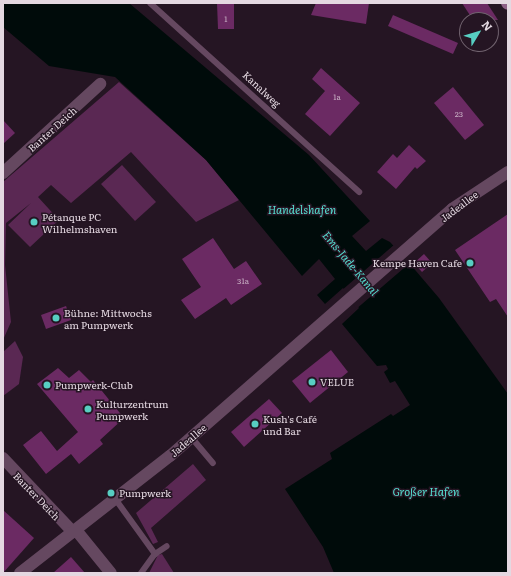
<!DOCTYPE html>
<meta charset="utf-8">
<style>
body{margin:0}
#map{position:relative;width:511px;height:576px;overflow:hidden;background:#251523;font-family:Literata,serif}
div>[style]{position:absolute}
.green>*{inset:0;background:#5a2853}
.water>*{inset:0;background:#000b0a}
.pier>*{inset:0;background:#251523}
.building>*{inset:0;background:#6b2a63}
.lane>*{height:6px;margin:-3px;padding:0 3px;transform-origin:3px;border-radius:3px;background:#654860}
.street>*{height:12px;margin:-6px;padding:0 6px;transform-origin:6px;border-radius:6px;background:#654860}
.secondary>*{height:12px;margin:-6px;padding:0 6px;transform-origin:6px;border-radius:6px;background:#8f6188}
.dots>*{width:11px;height:11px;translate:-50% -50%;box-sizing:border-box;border:2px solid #251523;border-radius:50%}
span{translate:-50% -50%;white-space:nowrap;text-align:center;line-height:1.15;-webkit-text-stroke:3px #251523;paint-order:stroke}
.number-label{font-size:8px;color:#c6acc2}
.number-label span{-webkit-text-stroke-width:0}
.street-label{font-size:10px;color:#e4d8e1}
.poi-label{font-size:10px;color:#e4d8e1}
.left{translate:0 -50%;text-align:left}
.right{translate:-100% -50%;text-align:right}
.water-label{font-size:11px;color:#56dfd2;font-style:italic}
.frame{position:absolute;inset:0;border:4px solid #e4d8e1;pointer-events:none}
.north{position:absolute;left:459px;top:12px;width:40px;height:40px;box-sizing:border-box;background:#251523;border:1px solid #71636f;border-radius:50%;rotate:52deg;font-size:11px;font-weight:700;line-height:16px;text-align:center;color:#e4d8e1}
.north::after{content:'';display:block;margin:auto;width:14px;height:18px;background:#57cec2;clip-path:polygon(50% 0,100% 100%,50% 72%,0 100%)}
</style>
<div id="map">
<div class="green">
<div style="clip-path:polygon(119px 82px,206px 160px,239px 200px,196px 222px,131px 152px,71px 203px,51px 185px,38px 197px,59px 220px,30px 247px,8px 225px,31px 203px,6px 223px,5px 265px,11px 322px,3px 340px,3px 182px)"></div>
<div style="clip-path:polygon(122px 165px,156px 202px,135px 221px,101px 184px)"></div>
<div style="clip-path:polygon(15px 341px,23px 357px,19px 384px,3px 396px,3px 352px)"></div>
<div style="clip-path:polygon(193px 464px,206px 480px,151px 528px,158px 542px,153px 544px,136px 513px)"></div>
<div style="clip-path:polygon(162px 554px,174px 573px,149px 573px,158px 555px)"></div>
</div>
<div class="water">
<div style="clip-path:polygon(3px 3px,129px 3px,309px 155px,370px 221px,352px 236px,366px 251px,382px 238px,390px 242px,410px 264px,439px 298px,508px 394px,508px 573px,334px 573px,323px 547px,285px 489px,332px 459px,330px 453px,391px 414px,393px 416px,410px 405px,395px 381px,390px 383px,384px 372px,388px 369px,386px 365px,377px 366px,342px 324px,359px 308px,343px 288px,325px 304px,317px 295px,335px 279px,319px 259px,302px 276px,206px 160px,115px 77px,49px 66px,3px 27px)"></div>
</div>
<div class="pier">
<div style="clip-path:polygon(395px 244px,411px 262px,341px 322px,356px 308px,342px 291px,325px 305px)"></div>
</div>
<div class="building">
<div style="clip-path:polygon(217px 3px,234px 3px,234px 29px,218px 29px)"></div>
<div style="clip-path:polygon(316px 3px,369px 3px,366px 24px,311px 15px)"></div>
<div style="clip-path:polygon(462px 3px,487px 3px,498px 20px,473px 20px)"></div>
<div style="clip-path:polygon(393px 15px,458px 43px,453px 54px,388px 26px)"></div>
<div style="clip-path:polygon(321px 68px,360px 103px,330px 136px,305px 114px,325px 91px,312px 79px)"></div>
<div style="clip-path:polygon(453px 87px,484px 125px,465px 140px,434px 103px)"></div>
<div style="clip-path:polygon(3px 120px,15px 133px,3px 144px)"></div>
<div style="clip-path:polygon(409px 145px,426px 161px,417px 169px,415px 167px,396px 189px,377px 172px,393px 154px,397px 158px)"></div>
<div style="clip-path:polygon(508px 214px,508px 317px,496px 299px,490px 302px,455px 250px)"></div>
<div style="clip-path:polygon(213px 238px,234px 269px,246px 261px,262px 284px,231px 305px,226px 298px,195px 319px,181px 300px,201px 287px,182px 259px)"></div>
<div style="clip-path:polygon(424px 254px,432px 263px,422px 272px,414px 263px)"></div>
<div style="clip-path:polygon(66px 306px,71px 320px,46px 329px,41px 315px)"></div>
<div style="clip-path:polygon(331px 350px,348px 372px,310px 403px,292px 381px)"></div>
<div style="clip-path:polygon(58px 368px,69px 378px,79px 370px,91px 382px,93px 380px,124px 418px,100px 440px,103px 444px,79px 464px,71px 454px,46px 474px,23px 445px,41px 431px,57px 451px,78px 432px,37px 384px)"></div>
<div style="clip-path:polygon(269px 399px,282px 413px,244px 447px,231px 432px)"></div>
<div style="clip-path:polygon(3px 510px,34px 538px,3px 573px)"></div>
<div style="clip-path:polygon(71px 557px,85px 573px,53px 573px)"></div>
</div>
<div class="lane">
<div style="left:150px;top:3px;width:282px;rotate:42.1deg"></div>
<div style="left:191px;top:437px;width:34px;rotate:50deg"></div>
<div style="left:116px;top:500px;width:67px;rotate:54.2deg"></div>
<div style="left:141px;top:573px;width:24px;rotate:-54deg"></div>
<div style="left:155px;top:554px;width:14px;rotate:-34deg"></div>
</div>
<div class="street">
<div style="left:3px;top:173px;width:132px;rotate:-42.5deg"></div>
<div style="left:3px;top:458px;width:102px;rotate:46.6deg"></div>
<div style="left:76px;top:530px;width:55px;rotate:50.9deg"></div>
<div style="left:20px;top:573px;width:190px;rotate:-38deg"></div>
<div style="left:170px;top:456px;width:375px;rotate:-41.2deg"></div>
<div style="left:452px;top:209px;width:67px;rotate:-33.5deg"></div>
</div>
<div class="secondary">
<div style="left:507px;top:3px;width:1px;rotate:45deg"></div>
</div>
<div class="dots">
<div style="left:34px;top:222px;background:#57cec2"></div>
<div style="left:470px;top:263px;background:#57cec2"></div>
<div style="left:56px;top:318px;background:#57cec2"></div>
<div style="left:312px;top:382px;background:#57cec2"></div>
<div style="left:47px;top:385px;background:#57cec2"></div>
<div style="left:88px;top:409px;background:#57cec2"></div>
<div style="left:255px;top:424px;background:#57cec2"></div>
<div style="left:111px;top:493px;background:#57cec2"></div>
</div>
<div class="number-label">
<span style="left:226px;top:19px">1</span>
<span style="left:337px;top:97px">1a</span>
<span style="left:459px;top:114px">23</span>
<span style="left:243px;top:281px">31a</span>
</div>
<div class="street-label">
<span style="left:262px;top:89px;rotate:43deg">Kanalweg</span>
<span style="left:52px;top:129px;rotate:-42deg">Banter Deich</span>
<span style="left:459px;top:206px;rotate:-37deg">Jadeallee</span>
<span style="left:188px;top:440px;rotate:-41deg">Jadeallee</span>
<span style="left:37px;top:496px;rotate:46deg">Banter Deich</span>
</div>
<div class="poi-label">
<span class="left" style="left:42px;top:222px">Pétanque PC<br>Wilhelmshaven</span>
<span class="right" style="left:462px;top:263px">Kempe Haven Cafe</span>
<span class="left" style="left:64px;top:318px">Bühne: Mittwochs<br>am Pumpwerk</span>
<span class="left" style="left:320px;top:382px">VELUE</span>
<span class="left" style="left:55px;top:385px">Pumpwerk-Club</span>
<span class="left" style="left:96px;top:409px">Kulturzentrum<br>Pumpwerk</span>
<span class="left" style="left:263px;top:424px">Kush's Café<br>und Bar</span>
<span class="left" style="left:119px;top:493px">Pumpwerk</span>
</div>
<div class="water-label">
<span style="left:302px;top:209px">Handelshafen</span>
<span style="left:351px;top:263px;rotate:50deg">Ems-Jade-Kanal</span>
<span style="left:426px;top:491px">Großer Hafen</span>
</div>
<div class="frame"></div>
<div class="north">N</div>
</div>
